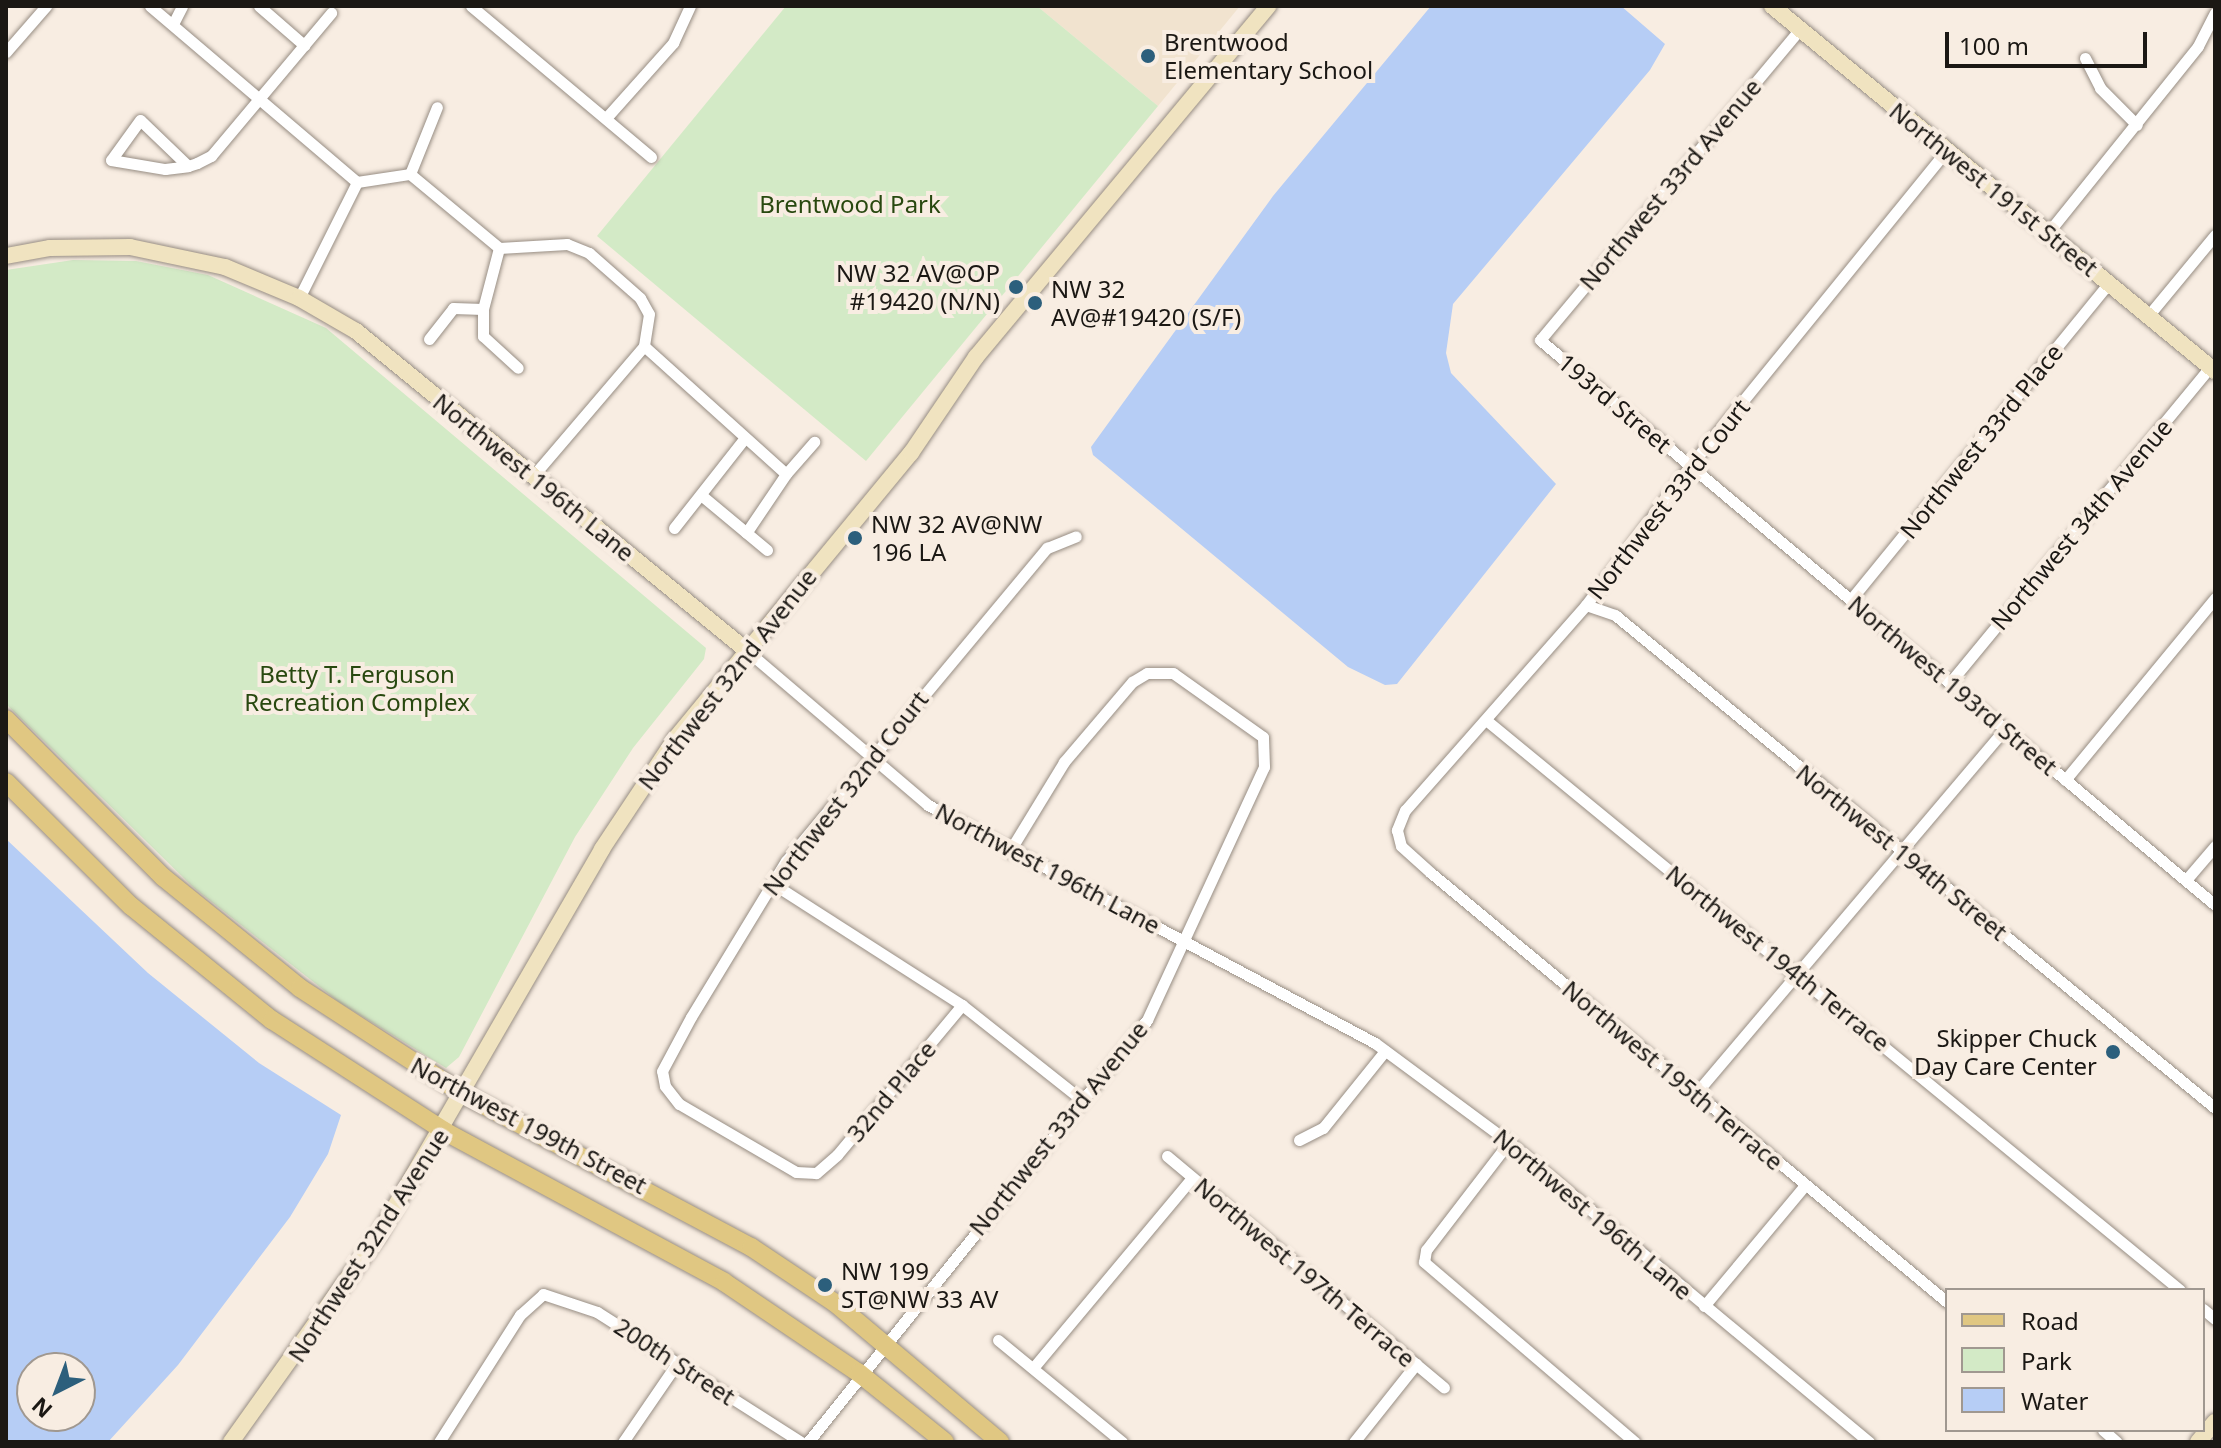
<!DOCTYPE html>
<style>
body{margin:0}
#map{position:relative;width:2221px;height:1448px;overflow:hidden;background:#f8ede2;font-family:"Noto Sans",sans-serif}
div>[style]{position:absolute}
.education>*{inset:0;background:#f1e3cf}
.green>*{inset:0;background:#d3eac6}
.water>*{inset:0;background:#b6cdf5}
.roads{filter:drop-shadow(0 0 2px #978d83) drop-shadow(0 0 2px #978d83)}
.street>*{height:11px;margin:-5.5px;padding:0 5.5px;transform-origin:5.5px;border-radius:5.5px;background:#fff}
.secondary>*{height:16px;margin:-8px;padding:0 8px;transform-origin:8px;border-radius:8px;background:#f0e3c0}
.primary>*{height:18px;margin:-9px;padding:0 9px;transform-origin:9px;border-radius:9px;background:#e0c782}
.dots>*{width:22px;height:22px;translate:-50% -50%;box-sizing:border-box;border:4px solid #f8ede2;border-radius:50%}
span{translate:-50% -50%;white-space:nowrap;text-align:center;line-height:1.15;-webkit-text-stroke:8px #f8ede2;paint-order:stroke}
.poi-label{font-size:24px;color:#1b1814}
.left{translate:0 -50%;text-align:left}
.right{translate:-100% -50%;text-align:right}
.street-label{font-size:24px;color:#1b1814}
.park-label{font-size:24px;color:#28480f}
.frame{position:absolute;inset:0;border:8px solid #1b1814;pointer-events:none}
.legend{position:absolute;left:1945px;top:1288px;width:260px;height:144px;box-sizing:border-box;background:#f8ede2;border:2px solid #a09890;margin:0;padding:10px 14px;list-style:none;font-size:24px;color:#1b1814}
.legend li{display:flex;align-items:center;gap:16px;height:40px}
.legend b{width:40px;border:2px solid #a09890}
.north{position:absolute;left:16px;top:1352px;width:80px;height:80px;box-sizing:border-box;background:#f8ede2;border:2px solid #a09890;border-radius:50%;rotate:222deg;font-size:22px;font-weight:700;line-height:32px;text-align:center;color:#1b1814}
.north::after{content:'';display:block;margin:auto;width:28px;height:36px;background:#2c5f7c;clip-path:polygon(50% 0,100% 100%,50% 72%,0 100%)}
.scale{position:absolute;left:1945px;top:32px;width:202px;height:36px;box-sizing:border-box;border:4px solid #1b1814;border-top:0;padding-left:10px;font-size:24px;line-height:28px;white-space:nowrap;color:#1b1814;-webkit-text-stroke:6px #f8ede2;paint-order:stroke}
</style>
<div id="map">
<div class="education">
<div style="clip-path:polygon(1037px 6px,1240px 6px,1158px 106px)"></div>
</div>
<div class="green">
<div style="clip-path:polygon(786px 6px,1037px 6px,1158px 106px,866px 461px,597px 236px)"></div>
<div style="clip-path:polygon(73px 260px,136px 261px,208px 275px,326px 328px,706px 648px,704px 659px,633px 748px,575px 837px,459px 1057px,446px 1068px,339px 1002px,194px 888px,6px 704px,6px 270px)"></div>
</div>
<div class="water">
<div style="clip-path:polygon(1431px 6px,1621px 6px,1665px 44px,1650px 70px,1453px 304px,1446px 353px,1451px 373px,1556px 484px,1397px 684px,1385px 685px,1348px 667px,1093px 455px,1091px 447px,1273px 196px)"></div>
<div style="clip-path:polygon(evenodd,6px 839px,148px 973px,259px 1063px,341px 1115px,328px 1154px,290px 1217px,178px 1365px,108px 1442px,6px 1442px,6px 839px,32px 1368px,80px 1368px,80px 1416px,32px 1416px,32px 1368px)"></div>
</div>
<div class="roads">
<div class="street">
<div style="left:150px;top:6px;width:272px;rotate:40.4deg"></div>
<div style="left:357px;top:182px;width:54px;rotate:-8.6deg"></div>
<div style="left:410px;top:174px;width:116px;rotate:39.7deg"></div>
<div style="left:499px;top:248px;width:68px;rotate:-3.4deg"></div>
<div style="left:567px;top:244px;width:24px;rotate:22deg"></div>
<div style="left:589px;top:253px;width:68px;rotate:41.4deg"></div>
<div style="left:640px;top:298px;width:18px;rotate:61deg"></div>
<div style="left:649px;top:314px;width:32px;rotate:99deg"></div>
<div style="left:644px;top:346px;width:171px;rotate:130.5deg"></div>
<div style="left:259px;top:6px;width:60px;rotate:40.9deg"></div>
<div style="left:471px;top:6px;width:235px;rotate:40deg"></div>
<div style="left:174px;top:22px;width:18px;rotate:-63deg"></div>
<div style="left:1800px;top:29px;width:405px;rotate:129.9deg"></div>
<div style="left:1540px;top:340px;width:880px;rotate:39.93deg"></div>
<div style="left:6px;top:52px;width:61px;rotate:-49deg"></div>
<div style="left:2085px;top:58px;width:34px;rotate:63deg"></div>
<div style="left:2100px;top:88px;width:52px;rotate:45deg"></div>
<div style="left:606px;top:118px;width:101px;rotate:-48.2deg"></div>
<div style="left:673px;top:43px;width:41px;rotate:-65.3deg"></div>
<div style="left:1946px;top:151px;width:405px;rotate:129.1deg"></div>
<div style="left:1691px;top:465px;width:175px;rotate:126.9deg"></div>
<div style="left:1586px;top:605px;width:273px;rotate:131.4deg"></div>
<div style="left:1405px;top:810px;width:22px;rotate:112deg"></div>
<div style="left:1397px;top:830px;width:16px;rotate:76deg"></div>
<div style="left:1401px;top:846px;width:40px;rotate:42deg"></div>
<div style="left:1431px;top:873px;width:671px;rotate:39.74deg"></div>
<div style="left:188px;top:166px;width:66px;rotate:-136.2deg"></div>
<div style="left:140px;top:120px;width:49px;rotate:125.9deg"></div>
<div style="left:111px;top:160px;width:55px;rotate:9.5deg"></div>
<div style="left:165px;top:169px;width:23px;rotate:-7deg"></div>
<div style="left:188px;top:166px;width:9px;rotate:-18deg"></div>
<div style="left:197px;top:163px;width:16px;rotate:-27deg"></div>
<div style="left:211px;top:156px;width:187px;rotate:-50deg"></div>
<div style="left:410px;top:174px;width:72px;rotate:-68.1deg"></div>
<div style="left:2047px;top:234px;width:241px;rotate:-51.2deg"></div>
<div style="left:2198px;top:46px;width:37px;rotate:-63deg"></div>
<div style="left:499px;top:248px;width:63px;rotate:104.7deg"></div>
<div style="left:483px;top:309px;width:27px;rotate:90deg"></div>
<div style="left:483px;top:336px;width:47px;rotate:42.4deg"></div>
<div style="left:299px;top:298px;width:130px;rotate:-63.4deg"></div>
<div style="left:2148px;top:316px;width:105px;rotate:-50.4deg"></div>
<div style="left:429px;top:339px;width:39px;rotate:-52deg"></div>
<div style="left:453px;top:308px;width:30px;rotate:2deg"></div>
<div style="left:644px;top:346px;width:191px;rotate:42deg"></div>
<div style="left:786px;top:474px;width:71px;rotate:124.1deg"></div>
<div style="left:786px;top:474px;width:43px;rotate:-48.8deg"></div>
<div style="left:701px;top:495px;width:86px;rotate:39.8deg"></div>
<div style="left:674px;top:528px;width:113px;rotate:-51.8deg"></div>
<div style="left:1852px;top:598px;width:407px;rotate:-50.8deg"></div>
<div style="left:1586px;top:605px;width:31px;rotate:19deg"></div>
<div style="left:1615px;top:615px;width:777px;rotate:39.41deg"></div>
<div style="left:746px;top:650px;width:239px;rotate:40.4deg"></div>
<div style="left:928px;top:805px;width:506px;rotate:28.03deg"></div>
<div style="left:1375px;top:1043px;width:167px;rotate:36.5deg"></div>
<div style="left:1509px;top:1142px;width:469px;rotate:39.8deg"></div>
<div style="left:1952px;top:680px;width:406px;rotate:-50.5deg"></div>
<div style="left:1486px;top:720px;width:898px;rotate:39.4deg"></div>
<div style="left:2065px;top:780px;width:236px;rotate:-50.5deg"></div>
<div style="left:2186px;top:880px;width:45px;rotate:-49.5deg"></div>
<div style="left:772px;top:883px;width:226px;rotate:32.7deg"></div>
<div style="left:962px;top:1005px;width:153px;rotate:38.4deg"></div>
<div style="left:962px;top:1005px;width:195px;rotate:129.8deg"></div>
<div style="left:837px;top:1155px;width:28px;rotate:139deg"></div>
<div style="left:816px;top:1173px;width:20px;rotate:-177deg"></div>
<div style="left:796px;top:1172px;width:135px;rotate:-149.8deg"></div>
<div style="left:679px;top:1104px;width:23px;rotate:-128deg"></div>
<div style="left:665px;top:1086px;width:15px;rotate:-101deg"></div>
<div style="left:662px;top:1071px;width:61px;rotate:-61.8deg"></div>
<div style="left:691px;top:1017px;width:183px;rotate:-58.7deg"></div>
<div style="left:786px;top:861px;width:408px;rotate:-50.2deg"></div>
<div style="left:1047px;top:548px;width:31px;rotate:-22deg"></div>
<div style="left:1696px;top:1093px;width:476px;rotate:-49.7deg"></div>
<div style="left:1299px;top:1140px;width:27px;rotate:-27deg"></div>
<div style="left:1323px;top:1128px;width:99px;rotate:-51.2deg"></div>
<div style="left:1509px;top:1142px;width:136px;rotate:127.5deg"></div>
<div style="left:1426px;top:1250px;width:12px;rotate:99deg"></div>
<div style="left:1424px;top:1262px;width:277px;rotate:40.5deg"></div>
<div style="left:1167px;top:1156px;width:361px;rotate:39.9deg"></div>
<div style="left:1704px;top:1306px;width:158px;rotate:-50.1deg"></div>
<div style="left:2203px;top:1309px;width:16px;rotate:40deg"></div>
<div style="left:998px;top:1340px;width:161px;rotate:39.4deg"></div>
<div style="left:1033px;top:1368px;width:248px;rotate:-50.1deg"></div>
<div style="left:2103px;top:1430px;width:18px;rotate:41deg"></div>
<div style="left:439px;top:1442px;width:151px;rotate:-57.5deg"></div>
<div style="left:520px;top:1315px;width:31px;rotate:-42deg"></div>
<div style="left:543px;top:1294px;width:57px;rotate:18.4deg"></div>
<div style="left:597px;top:1312px;width:242px;rotate:32.5deg"></div>
<div style="left:623px;top:1442px;width:96px;rotate:-55.6deg"></div>
<div style="left:808px;top:1442px;width:541px;rotate:-51.22deg"></div>
<div style="left:1147px;top:1020px;width:279px;rotate:-65.2deg"></div>
<div style="left:1264px;top:767px;width:30px;rotate:-92deg"></div>
<div style="left:1263px;top:737px;width:110px;rotate:-144.6deg"></div>
<div style="left:1173px;top:673px;width:26px;rotate:180deg"></div>
<div style="left:1147px;top:673px;width:17px;rotate:149deg"></div>
<div style="left:1132px;top:682px;width:105px;rotate:130.4deg"></div>
<div style="left:1064px;top:762px;width:105px;rotate:121.4deg"></div>
<div style="left:1354px;top:1442px;width:100px;rotate:-51.5deg"></div>
</div>
<div class="secondary">
<div style="left:1772px;top:6px;width:574px;rotate:39.49deg"></div>
<div style="left:6px;top:256px;width:45px;rotate:-10.3deg"></div>
<div style="left:50px;top:248px;width:80px;rotate:-0.7deg"></div>
<div style="left:130px;top:247px;width:97px;rotate:11.9deg"></div>
<div style="left:225px;top:267px;width:80px;rotate:22.7deg"></div>
<div style="left:299px;top:298px;width:66px;rotate:30.1deg"></div>
<div style="left:356px;top:331px;width:504px;rotate:39.28deg"></div>
<div style="left:231px;top:1442px;width:253px;rotate:-54.5deg"></div>
<div style="left:378px;top:1236px;width:447px;rotate:-59.9deg"></div>
<div style="left:602px;top:849px;width:132px;rotate:-56.4deg"></div>
<div style="left:675px;top:739px;width:371px;rotate:-50.5deg"></div>
<div style="left:911px;top:453px;width:116px;rotate:-55.9deg"></div>
<div style="left:976px;top:357px;width:457px;rotate:-50.2deg"></div>
<div style="left:2198px;top:1442px;width:26px;rotate:-50deg"></div>
</div>
<div class="primary">
<div style="left:6px;top:719px;width:223px;rotate:45.2deg"></div>
<div style="left:163px;top:877px;width:176px;rotate:39deg"></div>
<div style="left:300px;top:988px;width:197px;rotate:33deg"></div>
<div style="left:465px;top:1095px;width:324px;rotate:28deg"></div>
<div style="left:751px;top:1247px;width:101px;rotate:33.7deg"></div>
<div style="left:835px;top:1303px;width:216px;rotate:40.1deg"></div>
<div style="left:6px;top:782px;width:176px;rotate:44.8deg"></div>
<div style="left:131px;top:906px;width:181px;rotate:39deg"></div>
<div style="left:272px;top:1020px;width:205px;rotate:32.8deg"></div>
<div style="left:444px;top:1131px;width:318px;rotate:28.3deg"></div>
<div style="left:724px;top:1282px;width:163px;rotate:34deg"></div>
<div style="left:859px;top:1373px;width:110px;rotate:38.7deg"></div>
</div>
</div>
<div class="dots">
<div style="left:1148px;top:56px;background:#2c5f7c"></div>
<div style="left:1016px;top:287px;background:#2c5f7c"></div>
<div style="left:1035px;top:303px;background:#2c5f7c"></div>
<div style="left:855px;top:538px;background:#2c5f7c"></div>
<div style="left:2113px;top:1052px;background:#2c5f7c"></div>
<div style="left:825px;top:1285px;background:#2c5f7c"></div>
</div>
<div class="poi-label">
<span class="left" style="left:1164px;top:56px">Brentwood<br>Elementary School</span>
<span class="right" style="left:1000px;top:287px">NW 32 AV@OP<br>#19420 (N/N)</span>
<span class="left" style="left:1051px;top:303px">NW 32<br>AV@#19420 (S/F)</span>
<span class="left" style="left:871px;top:538px">NW 32 AV@NW<br>196 LA</span>
<span class="right" style="left:2097px;top:1052px">Skipper Chuck<br>Day Care Center</span>
<span class="left" style="left:841px;top:1285px">NW 199<br>ST@NW 33 AV</span>
</div>
<div class="street-label">
<span style="left:1670px;top:184px;rotate:-50deg">Northwest 33rd Avenue</span>
<span style="left:1994px;top:189px;rotate:39deg">Northwest 191st Street</span>
<span style="left:1615px;top:403px;rotate:40deg">193rd Street</span>
<span style="left:1981px;top:441px;rotate:-51deg">Northwest 33rd Place</span>
<span style="left:534px;top:477px;rotate:39deg">Northwest 196th Lane</span>
<span style="left:1668px;top:499px;rotate:-52deg">Northwest 33rd Court</span>
<span style="left:2081px;top:524px;rotate:-50deg">Northwest 34th Avenue</span>
<span style="left:727px;top:679px;rotate:-52deg">Northwest 32nd Avenue</span>
<span style="left:1953px;top:685px;rotate:40deg">Northwest 193rd Street</span>
<span style="left:845px;top:793px;rotate:-52deg">Northwest 32nd Court</span>
<span style="left:1902px;top:852px;rotate:39deg">Northwest 194th Street</span>
<span style="left:1048px;top:868px;rotate:28deg">Northwest 196th Lane</span>
<span style="left:1778px;top:958px;rotate:39deg">Northwest 194th Terrace</span>
<span style="left:1673px;top:1075px;rotate:40deg">Northwest 195th Terrace</span>
<span style="left:891px;top:1091px;rotate:-50deg">32nd Place</span>
<span style="left:529px;top:1125px;rotate:28deg">Northwest 199th Street</span>
<span style="left:1058px;top:1128px;rotate:-51deg">Northwest 33rd Avenue</span>
<span style="left:1593px;top:1214px;rotate:40deg">Northwest 196th Lane</span>
<span style="left:368px;top:1245px;rotate:-57deg">Northwest 32nd Avenue</span>
<span style="left:1305px;top:1272px;rotate:40deg">Northwest 197th Terrace</span>
<span style="left:675px;top:1361px;rotate:33deg">200th Street</span>
</div>
<div class="park-label">
<span style="left:850px;top:204px">Brentwood Park</span>
<span style="left:357px;top:688px">Betty T. Ferguson<br>Recreation Complex</span>
</div>
<div class="frame"></div>
<ul class="legend">
<li><b style="height:10px;background:#e0c782"></b>Road</li>
<li><b style="height:22px;background:#d3eac6"></b>Park</li>
<li><b style="height:22px;background:#b6cdf5"></b>Water</li>
</ul>
<div class="north">N</div>
<div class="scale">100 m</div>
</div>
